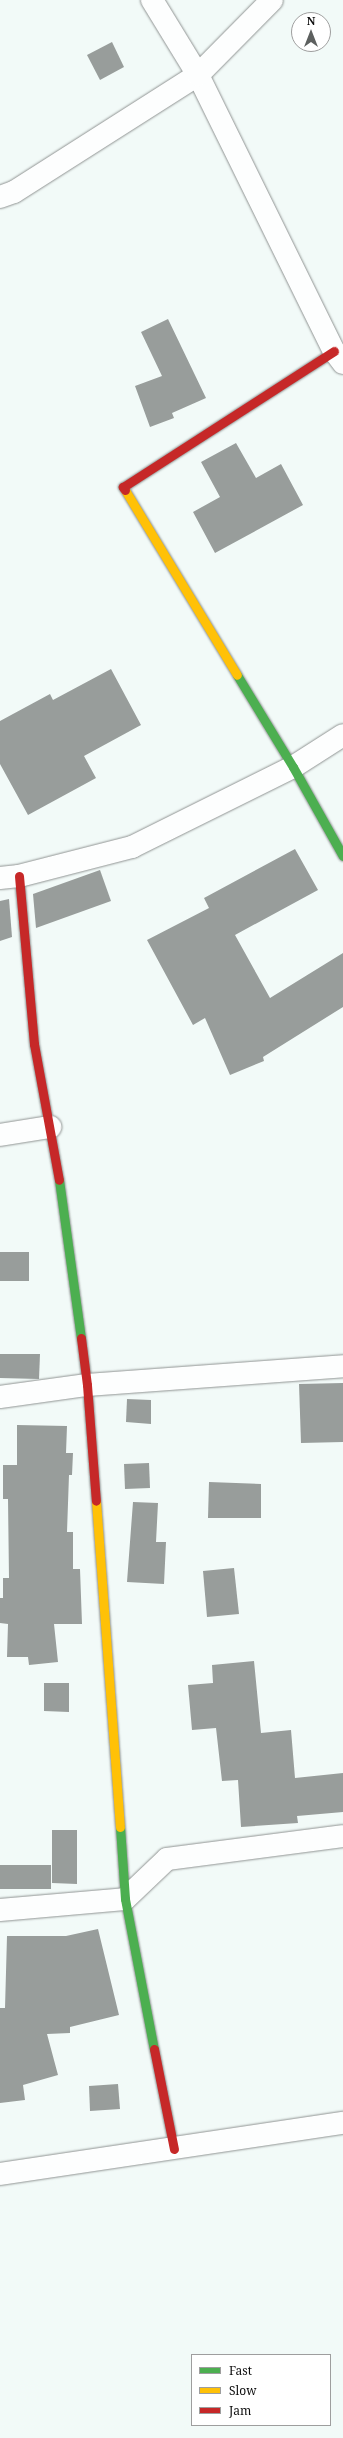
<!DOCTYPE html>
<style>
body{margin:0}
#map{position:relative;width:343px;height:2438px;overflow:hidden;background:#f2faf8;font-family:"Noto Serif",serif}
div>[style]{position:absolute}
.building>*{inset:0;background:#989d9b}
.roads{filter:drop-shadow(0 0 1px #909493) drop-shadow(0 0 1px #909493)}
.street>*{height:22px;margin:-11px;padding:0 11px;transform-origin:11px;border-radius:11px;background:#fdfefe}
.fast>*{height:9px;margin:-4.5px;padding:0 4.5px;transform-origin:4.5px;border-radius:4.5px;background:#4caf50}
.slow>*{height:9px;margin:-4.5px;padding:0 4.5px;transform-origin:4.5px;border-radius:4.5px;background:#ffc107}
.jam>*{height:9px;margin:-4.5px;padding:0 4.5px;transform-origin:4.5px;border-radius:4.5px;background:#c62828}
span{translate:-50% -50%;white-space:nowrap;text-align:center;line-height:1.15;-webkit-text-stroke:4px #fff;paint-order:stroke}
.legend{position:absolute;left:191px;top:2354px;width:140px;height:72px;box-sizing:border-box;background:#fff;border:1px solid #9e9e9e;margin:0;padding:5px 7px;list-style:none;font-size:12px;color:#0d0d0d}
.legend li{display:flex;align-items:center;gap:8px;height:20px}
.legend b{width:20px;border:1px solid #9e9e9e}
.north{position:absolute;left:291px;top:12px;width:40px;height:40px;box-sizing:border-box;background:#fff;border:1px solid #9e9e9e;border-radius:50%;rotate:0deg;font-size:11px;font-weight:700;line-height:16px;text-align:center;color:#0d0d0d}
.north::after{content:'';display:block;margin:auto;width:14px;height:18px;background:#5d605f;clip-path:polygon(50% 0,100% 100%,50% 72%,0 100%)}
</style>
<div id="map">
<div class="building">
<div style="clip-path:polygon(112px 42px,124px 67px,100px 80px,87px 55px)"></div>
<div style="clip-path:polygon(168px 319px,206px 398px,172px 413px,174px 418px,150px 427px,135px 386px,162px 376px,141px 332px)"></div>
<div style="clip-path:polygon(236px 443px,256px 478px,281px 464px,303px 505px,215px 553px,193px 512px,220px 497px,201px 462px)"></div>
<div style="clip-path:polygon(111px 669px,141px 725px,84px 756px,96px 778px,28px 815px,0 764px,0 721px,50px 694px,53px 700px)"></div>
<div style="clip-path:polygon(295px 849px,318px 890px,235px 935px,270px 998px,343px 953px,343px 1007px,263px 1057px,264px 1061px,230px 1075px,205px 1018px,193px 1025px,147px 940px,209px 908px,204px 898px)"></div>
<div style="clip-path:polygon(100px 870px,111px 901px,36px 928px,33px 894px)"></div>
<div style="clip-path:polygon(9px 899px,12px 937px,0 941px,0 901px)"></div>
<div style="clip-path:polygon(0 1252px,29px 1252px,29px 1281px,0 1281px)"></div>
<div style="clip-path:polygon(0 1354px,40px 1354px,39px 1379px,0 1378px)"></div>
<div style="clip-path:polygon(343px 1383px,343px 1442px,301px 1443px,299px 1384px)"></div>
<div style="clip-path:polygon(127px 1399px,151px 1400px,151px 1424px,126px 1422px)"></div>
<div style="clip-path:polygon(17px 1425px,67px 1426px,66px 1453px,73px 1453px,72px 1475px,69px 1475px,67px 1532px,73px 1532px,73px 1569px,80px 1569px,82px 1624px,54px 1624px,58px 1662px,29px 1665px,28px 1657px,7px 1657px,8px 1624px,0 1623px,0 1598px,3px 1598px,3px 1578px,9px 1578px,8px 1499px,3px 1499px,3px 1465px,17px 1465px)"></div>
<div style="clip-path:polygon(149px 1463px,150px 1488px,125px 1489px,124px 1464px)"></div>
<div style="clip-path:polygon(209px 1482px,261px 1484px,261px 1518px,208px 1518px)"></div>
<div style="clip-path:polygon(133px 1502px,158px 1503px,156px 1542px,166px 1542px,164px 1584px,127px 1582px)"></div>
<div style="clip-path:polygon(234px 1568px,239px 1614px,207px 1617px,203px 1571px)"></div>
<div style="clip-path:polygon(254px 1661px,261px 1733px,291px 1730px,295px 1778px,343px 1773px,343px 1812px,297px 1816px,298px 1823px,241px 1827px,238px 1780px,222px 1781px,216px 1728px,192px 1730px,188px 1685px,213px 1683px,212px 1665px)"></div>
<div style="clip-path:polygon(44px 1683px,69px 1683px,69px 1712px,44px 1711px)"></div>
<div style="clip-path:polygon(52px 1830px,77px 1830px,77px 1884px,52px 1883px)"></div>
<div style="clip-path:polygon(0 1865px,51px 1865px,51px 1889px,0 1889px)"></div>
<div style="clip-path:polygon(98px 1929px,119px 2015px,70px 2027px,70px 2033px,47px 2034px,58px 2075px,23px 2085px,25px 2100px,0 2103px,0 2008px,5px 2008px,7px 1936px,66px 1936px)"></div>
<div style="clip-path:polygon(118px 2084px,120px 2109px,90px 2111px,89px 2086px)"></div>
</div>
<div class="roads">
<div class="street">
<div style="left:152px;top:0;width:88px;rotate:58.5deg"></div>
<div style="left:198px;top:75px;width:308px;rotate:63.8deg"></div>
<div style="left:334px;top:351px;width:15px;rotate:53deg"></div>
<div style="left:0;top:197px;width:15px;rotate:-20deg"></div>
<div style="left:14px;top:192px;width:218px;rotate:-32.5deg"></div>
<div style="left:198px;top:75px;width:105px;rotate:-45.4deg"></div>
<div style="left:0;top:878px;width:19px;rotate:-6deg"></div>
<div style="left:19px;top:876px;width:117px;rotate:-14.4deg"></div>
<div style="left:132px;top:847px;width:180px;rotate:-26.4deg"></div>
<div style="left:293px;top:767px;width:59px;rotate:-32.6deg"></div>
<div style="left:0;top:1135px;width:51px;rotate:-9.1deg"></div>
<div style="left:0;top:1397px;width:88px;rotate:-7.9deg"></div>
<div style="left:87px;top:1385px;width:257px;rotate:-4.2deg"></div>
<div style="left:0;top:1910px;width:125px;rotate:-5deg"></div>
<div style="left:125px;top:1899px;width:58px;rotate:-43.6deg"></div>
<div style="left:167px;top:1859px;width:177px;rotate:-7.4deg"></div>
<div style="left:0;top:2174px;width:347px;rotate:-8.5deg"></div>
</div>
<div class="fast">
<div style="left:237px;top:675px;width:108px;rotate:58.7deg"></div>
<div style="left:293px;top:767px;width:102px;rotate:60.7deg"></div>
<div style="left:59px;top:1180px;width:160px;rotate:82.1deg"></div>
<div style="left:120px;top:1827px;width:72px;rotate:86deg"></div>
<div style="left:125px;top:1899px;width:153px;rotate:79.1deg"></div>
</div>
<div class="slow">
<div style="left:125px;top:490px;width:216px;rotate:58.8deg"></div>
<div style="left:96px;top:1501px;width:327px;rotate:85.8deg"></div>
</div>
<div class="jam">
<div style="left:125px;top:490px;width:4px;rotate:-124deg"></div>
<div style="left:123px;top:487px;width:251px;rotate:-32.8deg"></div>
<div style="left:19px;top:876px;width:169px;rotate:84.9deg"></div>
<div style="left:34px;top:1044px;width:138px;rotate:79.6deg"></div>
<div style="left:81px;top:1338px;width:47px;rotate:82.7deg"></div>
<div style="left:87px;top:1385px;width:116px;rotate:85.6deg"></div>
<div style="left:154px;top:2049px;width:102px;rotate:78.7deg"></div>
</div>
</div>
<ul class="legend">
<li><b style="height:5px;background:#4caf50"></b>Fast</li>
<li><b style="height:5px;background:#ffc107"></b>Slow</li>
<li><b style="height:5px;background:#c62828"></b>Jam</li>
</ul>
<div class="north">N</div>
</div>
